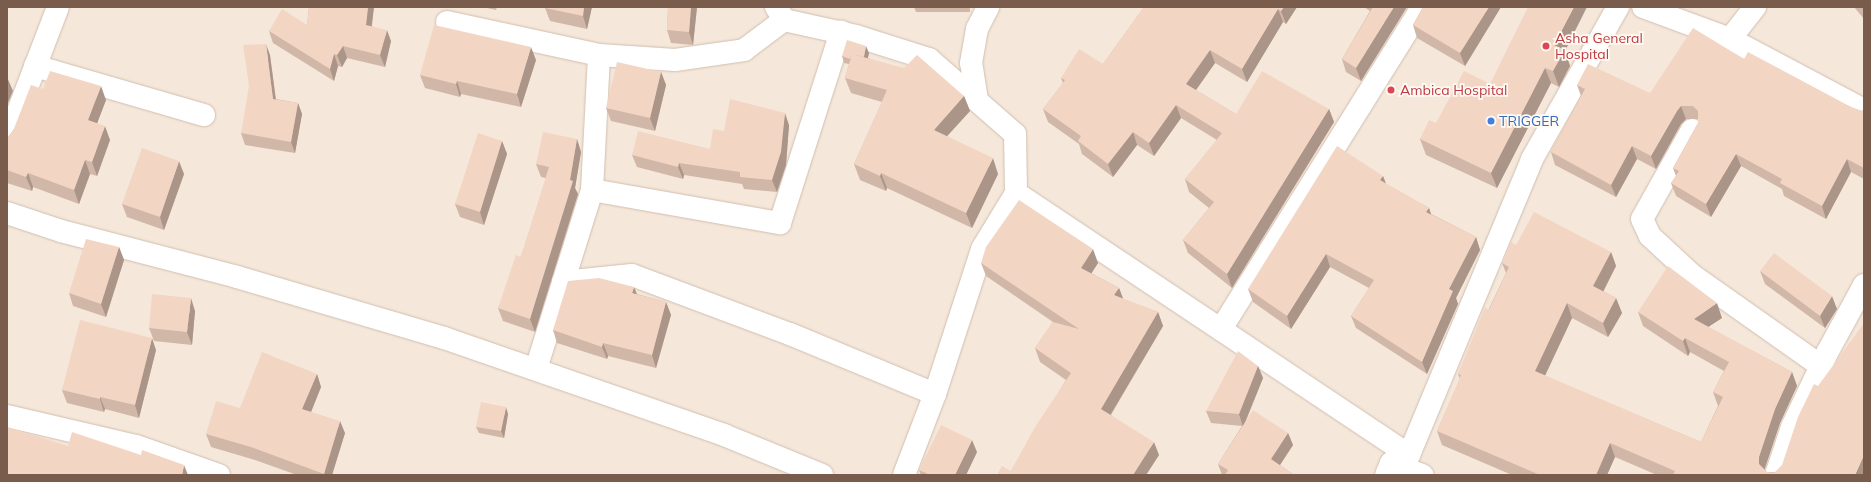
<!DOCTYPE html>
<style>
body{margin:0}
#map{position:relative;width:1871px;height:482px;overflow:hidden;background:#fdf6ec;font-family:Mulish,sans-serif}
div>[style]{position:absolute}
.residential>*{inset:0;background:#f5e8da}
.roads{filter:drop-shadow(0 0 1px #d1beb0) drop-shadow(0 0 1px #d1beb0)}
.street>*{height:22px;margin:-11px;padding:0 11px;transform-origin:11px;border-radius:11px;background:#fff}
.secondary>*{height:22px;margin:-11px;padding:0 11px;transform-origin:11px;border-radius:11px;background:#fff}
.wall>*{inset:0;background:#d1b7a8}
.shaded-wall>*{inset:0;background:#aa9588}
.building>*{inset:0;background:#f3d5c3}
.dots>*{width:11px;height:11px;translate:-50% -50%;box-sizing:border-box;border:2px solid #fffaf3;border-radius:50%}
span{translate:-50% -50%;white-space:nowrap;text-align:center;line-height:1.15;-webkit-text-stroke:3.5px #fffaf3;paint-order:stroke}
.health-label{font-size:14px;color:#be3a42}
.left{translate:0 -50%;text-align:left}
.shop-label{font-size:14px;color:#366cbe}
.frame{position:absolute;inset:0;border:8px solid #7a5c4d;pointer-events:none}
</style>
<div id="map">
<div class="residential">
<div style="clip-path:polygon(7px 7px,1864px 7px,1864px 475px,7px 475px)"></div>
</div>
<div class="roads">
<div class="street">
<div style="left:776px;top:7px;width:15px;rotate:58deg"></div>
<div style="left:784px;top:20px;width:74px;rotate:12.5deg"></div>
<div style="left:856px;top:36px;width:77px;rotate:17.5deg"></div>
<div style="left:929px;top:59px;width:114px;rotate:41.1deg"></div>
<div style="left:1015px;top:134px;width:59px;rotate:89deg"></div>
<div style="left:1016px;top:193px;width:472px;rotate:33.7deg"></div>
<div style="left:1643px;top:7px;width:93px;rotate:20.2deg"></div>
<div style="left:1730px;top:39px;width:152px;rotate:27.9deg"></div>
<div style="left:447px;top:22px;width:156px;rotate:12.2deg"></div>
<div style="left:599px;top:55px;width:76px;rotate:3.8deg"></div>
<div style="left:675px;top:60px;width:70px;rotate:-8.2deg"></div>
<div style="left:744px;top:50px;width:50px;rotate:-36.9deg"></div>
<div style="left:1730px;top:39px;width:41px;rotate:-52deg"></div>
<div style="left:35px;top:66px;width:176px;rotate:16.2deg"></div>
<div style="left:977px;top:100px;width:37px;rotate:-99deg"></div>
<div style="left:971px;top:63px;width:35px;rotate:-80deg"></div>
<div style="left:977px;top:29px;width:25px;rotate:-63deg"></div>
<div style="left:1692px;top:130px;width:102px;rotate:119.3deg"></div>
<div style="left:1642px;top:219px;width:19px;rotate:65deg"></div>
<div style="left:1650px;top:236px;width:57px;rotate:42.9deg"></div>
<div style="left:1692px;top:275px;width:158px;rotate:35.2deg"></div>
<div style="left:7px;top:140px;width:142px;rotate:-69deg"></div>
<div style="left:592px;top:190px;width:191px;rotate:10deg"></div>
<div style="left:780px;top:223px;width:201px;rotate:-72.3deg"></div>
<div style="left:7px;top:213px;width:57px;rotate:18.4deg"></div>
<div style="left:61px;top:231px;width:182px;rotate:14.6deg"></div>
<div style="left:237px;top:277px;width:216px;rotate:16.4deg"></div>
<div style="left:444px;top:338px;width:296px;rotate:19.1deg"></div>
<div style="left:724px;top:435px;width:106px;rotate:22.2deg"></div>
<div style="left:563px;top:282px;width:69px;rotate:-5.8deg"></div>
<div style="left:632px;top:275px;width:169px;rotate:20.5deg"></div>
<div style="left:790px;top:334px;width:157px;rotate:22.5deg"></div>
<div style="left:1221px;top:329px;width:380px;rotate:-58deg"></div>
<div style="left:536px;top:369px;width:188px;rotate:-72.6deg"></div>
<div style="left:592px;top:190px;width:135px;rotate:-87deg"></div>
<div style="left:7px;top:416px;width:132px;rotate:13.1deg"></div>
<div style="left:136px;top:446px;width:88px;rotate:19.3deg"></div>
<div style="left:1391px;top:463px;width:34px;rotate:21deg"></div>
<div style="left:904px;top:475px;width:87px;rotate:-69.1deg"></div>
<div style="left:935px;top:394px;width:152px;rotate:-72deg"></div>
<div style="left:982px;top:249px;width:66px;rotate:-58.7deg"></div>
<div style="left:1386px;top:475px;width:13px;rotate:-67deg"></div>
<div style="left:1391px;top:463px;width:20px;rotate:-24deg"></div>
<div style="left:1409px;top:455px;width:321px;rotate:-67.4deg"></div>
<div style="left:1532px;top:159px;width:175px;rotate:-60.5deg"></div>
<div style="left:1776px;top:475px;width:51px;rotate:-71.6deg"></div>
<div style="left:1792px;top:427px;width:82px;rotate:-64.7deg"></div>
<div style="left:1827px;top:353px;width:75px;rotate:-61.4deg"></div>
</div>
<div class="secondary">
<div style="left:1864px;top:285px;width:3px;rotate:90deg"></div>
</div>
</div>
<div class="wall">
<div style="clip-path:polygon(309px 7px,374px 7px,372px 26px,391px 41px,385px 67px,347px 58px,342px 67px,338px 66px,334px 81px,273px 43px,269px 31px,307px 25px)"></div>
<div style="clip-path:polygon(482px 7px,497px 7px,496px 10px)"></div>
<div style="clip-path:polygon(592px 7px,587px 29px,550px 21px,545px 8px)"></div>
<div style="clip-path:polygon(668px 7px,697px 7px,693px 45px,671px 43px,667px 30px)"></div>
<div style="clip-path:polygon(914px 7px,970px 7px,970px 12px,916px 12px)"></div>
<div style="clip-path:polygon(1144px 7px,1297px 7px,1286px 24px,1283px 22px,1247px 82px,1215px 63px,1196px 90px,1236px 114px,1329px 109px,1334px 122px,1232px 288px,1188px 253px,1183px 240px,1209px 208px,1189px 192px,1185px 179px,1217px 140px,1181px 118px,1154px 156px,1137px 145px,1113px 177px,1082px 154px,1079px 144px,1048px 122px,1043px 109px,1063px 83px,1061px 78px,1103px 64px)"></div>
<div style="clip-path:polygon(1364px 7px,1407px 7px,1361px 81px,1346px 72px,1342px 59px,1370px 11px)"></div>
<div style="clip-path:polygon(1423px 7px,1501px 7px,1465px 66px,1417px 38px,1413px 25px)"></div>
<div style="clip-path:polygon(1854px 7px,1864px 7px,1864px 19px)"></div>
<div style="clip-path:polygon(1565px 51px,1570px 66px,1559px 87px,1551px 83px,1497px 188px,1426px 155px,1420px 139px,1490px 84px)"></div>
<div style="clip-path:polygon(869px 53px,868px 58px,964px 96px,970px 111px,947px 136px,998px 174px,972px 228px,887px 188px,886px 191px,860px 180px,854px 164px,882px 102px,851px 93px,845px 78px,849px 64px,844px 63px,842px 56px)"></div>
<div style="clip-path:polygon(270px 55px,276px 99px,298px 103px,302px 114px,295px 153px,245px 145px,241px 133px)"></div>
<div style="clip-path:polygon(1744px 59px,1853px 108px,1862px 111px,1864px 109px,1864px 179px,1851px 172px,1826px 219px,1784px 196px,1782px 189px,1741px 166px,1711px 217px,1676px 196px,1671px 183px,1676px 176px,1673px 168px,1698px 123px,1698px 119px,1686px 119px,1681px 124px,1656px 169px,1637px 159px,1616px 197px,1555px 165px,1551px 152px,1581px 96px,1577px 85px,1650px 93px)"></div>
<div style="clip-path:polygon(536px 60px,521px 107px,461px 94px,460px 97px,425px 88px,420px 75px)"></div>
<div style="clip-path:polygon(661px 72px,666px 85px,655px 131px,611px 121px,606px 108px)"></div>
<div style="clip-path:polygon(43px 89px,106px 100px,97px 123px,110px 140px,97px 176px,90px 174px,79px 204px,33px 187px,32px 191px,7px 183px,7px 136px,9px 136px)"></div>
<div style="clip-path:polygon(789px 125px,786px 165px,777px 192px,744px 189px,742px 184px,684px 175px,683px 179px,637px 167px,632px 155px,710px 149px,724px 131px)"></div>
<div style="clip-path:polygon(577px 139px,581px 152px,575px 188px,578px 194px,535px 332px,503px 321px,498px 308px,521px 257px,546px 178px,541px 177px,536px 164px)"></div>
<div style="clip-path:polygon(502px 141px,507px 154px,484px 225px,460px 217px,455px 204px)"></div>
<div style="clip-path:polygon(184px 174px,164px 230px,127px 217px,122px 204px)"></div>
<div style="clip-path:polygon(1383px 176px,1386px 184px,1429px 208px,1431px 214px,1476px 237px,1480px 250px,1456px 298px,1458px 304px,1427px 374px,1356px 328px,1351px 316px,1369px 288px,1330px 267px,1291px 329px,1253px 302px,1248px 289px)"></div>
<div style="clip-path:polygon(1516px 245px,1611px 252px,1616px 266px,1603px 291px,1616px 298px,1622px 313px,1608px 337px,1572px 318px,1545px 376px,1701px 442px,1718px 406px,1713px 392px,1724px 371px,1690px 352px,1688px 356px,1643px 326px,1638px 312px,1722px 318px,1708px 327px,1792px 372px,1797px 386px,1780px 423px,1764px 470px,1767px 472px,1864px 475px,1657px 475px,1615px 457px,1607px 475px,1512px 475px,1442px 445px,1437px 431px,1460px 379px,1458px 374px,1506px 273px,1502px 263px)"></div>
<div style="clip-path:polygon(119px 247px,124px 260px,106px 317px,73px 306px,69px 293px)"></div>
<div style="clip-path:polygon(981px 263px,1098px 263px,1091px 273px,1119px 288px,1123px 299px,1158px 312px,1163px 326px,1111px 415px,1159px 455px,1146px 475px,997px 475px,1011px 471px,1066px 380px,1040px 362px,1035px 348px,1053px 322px,986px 276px)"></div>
<div style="clip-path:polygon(1760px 271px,1837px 309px,1825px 328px,1765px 284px)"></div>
<div style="clip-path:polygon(637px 294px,666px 302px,671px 315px,656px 368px,608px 356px,607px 359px,557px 343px,553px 330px)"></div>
<div style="clip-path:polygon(195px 311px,192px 345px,154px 341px,149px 328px)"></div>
<div style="clip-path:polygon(156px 350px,139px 418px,105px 409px,104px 412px,67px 403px,62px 390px)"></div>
<div style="clip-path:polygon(1258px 366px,1263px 378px,1246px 421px,1288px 433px,1293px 445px,1280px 465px,1294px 475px,1222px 475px,1218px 464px,1242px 426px,1211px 423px,1206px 411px)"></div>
<div style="clip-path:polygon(317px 374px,321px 387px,311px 412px,345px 433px,332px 475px,297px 475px,255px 460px,211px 447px,206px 434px,240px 408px)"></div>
<div style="clip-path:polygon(508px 414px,504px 438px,479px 433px,476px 427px)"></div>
<div style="clip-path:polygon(977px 452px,966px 475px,921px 475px,919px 470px)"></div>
</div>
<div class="shaded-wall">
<div style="clip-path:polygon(368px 7px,374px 7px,370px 37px,366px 25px)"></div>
<div style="clip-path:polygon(584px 7px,592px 7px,587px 29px,583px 16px)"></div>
<div style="clip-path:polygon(691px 7px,697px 7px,693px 45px,689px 32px)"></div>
<div style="clip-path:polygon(1284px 7px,1297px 7px,1286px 24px,1281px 11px)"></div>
<div style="clip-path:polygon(1394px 7px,1407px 7px,1361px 81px,1356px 68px)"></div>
<div style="clip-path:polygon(1489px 7px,1501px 7px,1465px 66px,1460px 53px)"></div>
<div style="clip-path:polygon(1574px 7px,1587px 7px,1565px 51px,1570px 66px,1559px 87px,1553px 71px,1554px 45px)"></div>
<div style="clip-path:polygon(1278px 9px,1283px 22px,1247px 82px,1242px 69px)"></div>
<div style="clip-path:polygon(387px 30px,391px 41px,385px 67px,380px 55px)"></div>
<div style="clip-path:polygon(266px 44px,270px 55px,277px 110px,273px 99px)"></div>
<div style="clip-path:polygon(343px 46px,347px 58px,342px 67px,337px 55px)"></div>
<div style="clip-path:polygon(866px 46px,869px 53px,865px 68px,862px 62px)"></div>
<div style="clip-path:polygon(531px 47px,536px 60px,521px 107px,517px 94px)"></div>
<div style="clip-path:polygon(1210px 50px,1215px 63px,1191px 97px,1186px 84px)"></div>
<div style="clip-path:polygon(334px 54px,338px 66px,334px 81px,330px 69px)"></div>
<div style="clip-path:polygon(1545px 68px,1551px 83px,1497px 188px,1491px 173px)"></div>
<div style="clip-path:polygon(661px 72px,666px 85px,655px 131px,650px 118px)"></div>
<div style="clip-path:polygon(7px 77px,13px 91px,7px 105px)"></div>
<div style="clip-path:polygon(457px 81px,461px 94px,460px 97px,456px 84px)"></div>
<div style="clip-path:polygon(101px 86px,106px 100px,93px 134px,88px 120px)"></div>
<div style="clip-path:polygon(964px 96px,970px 111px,939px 145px,934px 130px)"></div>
<div style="clip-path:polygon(298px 103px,302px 114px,295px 153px,291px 142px)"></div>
<div style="clip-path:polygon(1176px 105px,1181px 118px,1154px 156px,1149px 143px)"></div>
<div style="clip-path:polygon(1681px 106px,1686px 119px,1681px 124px,1656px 169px,1651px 156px,1677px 111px)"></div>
<div style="clip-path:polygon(1329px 109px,1334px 122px,1232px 288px,1227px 274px)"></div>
<div style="clip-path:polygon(785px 113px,789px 125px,786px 165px,777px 192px,772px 180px)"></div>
<div style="clip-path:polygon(105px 126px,110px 140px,97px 176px,92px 162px)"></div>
<div style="clip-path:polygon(1133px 132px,1137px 145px,1113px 177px,1108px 164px)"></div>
<div style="clip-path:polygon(577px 139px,581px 152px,575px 188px,578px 194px,535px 332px,530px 319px,570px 180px)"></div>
<div style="clip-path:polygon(502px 141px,507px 154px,484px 225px,480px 212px)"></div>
<div style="clip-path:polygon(1632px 146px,1637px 159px,1616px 197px,1611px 185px)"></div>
<div style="clip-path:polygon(1736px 154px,1741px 166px,1711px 217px,1706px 204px)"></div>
<div style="clip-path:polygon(993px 158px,998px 174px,972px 228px,966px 213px)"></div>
<div style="clip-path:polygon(1847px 159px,1851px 172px,1826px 219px,1822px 206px)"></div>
<div style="clip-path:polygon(85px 160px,90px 174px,79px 204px,74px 190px)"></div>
<div style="clip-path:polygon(179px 161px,184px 174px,164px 230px,160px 217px)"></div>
<div style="clip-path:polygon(679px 163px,684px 175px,683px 179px,678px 167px)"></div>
<div style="clip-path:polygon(28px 173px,33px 187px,32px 191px,26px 177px)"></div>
<div style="clip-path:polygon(881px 173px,887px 188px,886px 191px,880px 176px)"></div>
<div style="clip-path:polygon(1383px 176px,1388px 189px,1380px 180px)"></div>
<div style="clip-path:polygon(1429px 208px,1433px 221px,1426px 212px)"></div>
<div style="clip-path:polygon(1476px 237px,1480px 250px,1456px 298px,1458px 304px,1427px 374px,1422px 362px,1449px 289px)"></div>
<div style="clip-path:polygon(119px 247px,124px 260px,106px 317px,101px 304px)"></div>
<div style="clip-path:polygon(1093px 249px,1098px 263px,1086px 282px,1081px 268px)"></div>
<div style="clip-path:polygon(1611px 252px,1616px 266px,1599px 300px,1593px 286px)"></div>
<div style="clip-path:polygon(1326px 254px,1330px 267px,1291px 329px,1287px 316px)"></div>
<div style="clip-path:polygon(634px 287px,639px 299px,632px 293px)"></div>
<div style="clip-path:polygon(1119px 288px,1124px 301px,1114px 295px)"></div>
<div style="clip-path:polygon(1832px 296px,1837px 309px,1825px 328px,1820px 316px)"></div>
<div style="clip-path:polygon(191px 298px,195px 311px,192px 345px,187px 332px)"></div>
<div style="clip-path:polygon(1616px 298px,1622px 313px,1608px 337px,1603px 323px)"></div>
<div style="clip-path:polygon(666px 302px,671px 315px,656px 368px,652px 355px)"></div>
<div style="clip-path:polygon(1567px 303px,1572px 318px,1540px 386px,1535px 371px)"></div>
<div style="clip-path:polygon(1717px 303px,1722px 318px,1699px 333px,1694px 319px)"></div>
<div style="clip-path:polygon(1158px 312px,1163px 326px,1106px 422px,1101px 409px)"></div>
<div style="clip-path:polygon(152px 338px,156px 350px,139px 418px,135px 405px)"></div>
<div style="clip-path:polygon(1685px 338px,1690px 352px,1688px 356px,1683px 341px)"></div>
<div style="clip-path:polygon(603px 343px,608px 356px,607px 359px,602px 347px)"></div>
<div style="clip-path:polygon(1258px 366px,1263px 378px,1243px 427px,1239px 414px)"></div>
<div style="clip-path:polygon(1792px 372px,1797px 386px,1780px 423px,1764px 471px,1759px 464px,1759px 457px,1775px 409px)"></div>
<div style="clip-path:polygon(317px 374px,321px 387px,307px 422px,302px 409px)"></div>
<div style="clip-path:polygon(100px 397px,105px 409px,104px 412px,100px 399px)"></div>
<div style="clip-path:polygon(506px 407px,508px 414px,504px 438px,501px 431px)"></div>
<div style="clip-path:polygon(340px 421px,345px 433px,332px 475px,324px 475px,324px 474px)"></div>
<div style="clip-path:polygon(1288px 433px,1293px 445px,1276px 471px,1271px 459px)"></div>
<div style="clip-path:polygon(972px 440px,977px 452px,966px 475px,955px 475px)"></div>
<div style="clip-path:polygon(1154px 442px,1159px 455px,1146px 475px,1133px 475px)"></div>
<div style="clip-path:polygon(1610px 443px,1615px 457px,1607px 475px,1596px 475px)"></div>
<div style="clip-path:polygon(1864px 455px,1864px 475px,1855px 475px)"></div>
<div style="clip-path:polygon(184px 465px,188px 475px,182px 475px)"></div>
</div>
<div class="building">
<div style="clip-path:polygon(309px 7px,368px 7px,366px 25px,387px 30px,380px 55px,343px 46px,337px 55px,334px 54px,330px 69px,269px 31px,282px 9px,307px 25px)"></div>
<div style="clip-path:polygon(545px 7px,584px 7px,583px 16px,545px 8px)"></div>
<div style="clip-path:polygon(668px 7px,691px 7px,689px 32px,667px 30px)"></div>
<div style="clip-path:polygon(1144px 7px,1284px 7px,1281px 11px,1278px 9px,1242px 69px,1210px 50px,1186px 84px,1236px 114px,1262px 71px,1329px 109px,1227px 274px,1183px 240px,1214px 202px,1185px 179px,1222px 133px,1176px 105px,1149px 143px,1133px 132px,1108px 164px,1078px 141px,1081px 136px,1043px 109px,1065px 80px,1061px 78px,1079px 49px,1103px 64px)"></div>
<div style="clip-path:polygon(1373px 7px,1394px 7px,1356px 68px,1342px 59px)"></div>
<div style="clip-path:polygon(1423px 7px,1489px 7px,1460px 53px,1413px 25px)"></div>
<div style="clip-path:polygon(1528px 7px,1574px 7px,1554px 45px,1565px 50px,1553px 71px,1545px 68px,1491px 173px,1420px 139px,1429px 120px,1436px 123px,1464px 71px,1490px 84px)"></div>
<div style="clip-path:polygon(434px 25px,531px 47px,517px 94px,457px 81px,456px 84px,420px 75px)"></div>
<div style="clip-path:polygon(1693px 28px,1744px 59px,1748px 52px,1853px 108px,1862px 111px,1864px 109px,1864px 168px,1847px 159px,1822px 206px,1780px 183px,1782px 179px,1736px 154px,1706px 204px,1671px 183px,1679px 171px,1673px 168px,1698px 123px,1698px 111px,1693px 106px,1681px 106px,1677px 111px,1651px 156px,1632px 146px,1611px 185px,1551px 152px,1585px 89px,1577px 85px,1588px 64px,1650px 93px)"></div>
<div style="clip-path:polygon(847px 40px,866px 46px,864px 57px,852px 54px,850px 59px,842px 56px)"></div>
<div style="clip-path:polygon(266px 44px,273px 99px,298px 103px,291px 142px,241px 133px,249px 86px,243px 45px)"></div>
<div style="clip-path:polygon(852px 54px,904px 68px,917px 55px,964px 96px,934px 130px,993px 158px,966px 213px,881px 173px,880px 176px,854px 164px,887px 90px,845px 78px)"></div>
<div style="clip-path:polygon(617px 62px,661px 72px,650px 118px,606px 108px)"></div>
<div style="clip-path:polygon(50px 71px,101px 86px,88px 120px,105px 126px,92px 162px,85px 160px,74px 190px,28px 173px,26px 177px,7px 170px,7px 136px,9px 136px,13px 131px,31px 85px,43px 89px)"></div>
<div style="clip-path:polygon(730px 99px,785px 113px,781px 152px,772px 180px,740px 177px,740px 172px,679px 163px,678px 167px,632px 155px,638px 131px,710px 149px,713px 129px,724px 131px)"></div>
<div style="clip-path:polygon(543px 132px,577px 139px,570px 180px,573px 181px,530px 319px,498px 308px,516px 255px,521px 257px,549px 167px,536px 164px)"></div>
<div style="clip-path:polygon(478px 133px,502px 141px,480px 212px,455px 204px)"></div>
<div style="clip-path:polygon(1337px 146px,1383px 176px,1380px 180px,1429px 208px,1426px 212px,1476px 237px,1449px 289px,1453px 291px,1422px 362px,1351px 316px,1374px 280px,1326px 254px,1287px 316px,1248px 289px)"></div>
<div style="clip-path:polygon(142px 148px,179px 161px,160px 217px,122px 204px)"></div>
<div style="clip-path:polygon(1019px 200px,1093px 249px,1081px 268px,1119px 288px,1114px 295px,1158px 312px,1101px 409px,1154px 442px,1133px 475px,997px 475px,1002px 466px,1011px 471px,1035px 427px,1071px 373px,1035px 348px,1053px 322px,1079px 329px,981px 263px,986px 247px)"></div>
<div style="clip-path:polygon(1534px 212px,1611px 252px,1593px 286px,1616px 298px,1603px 323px,1567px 303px,1535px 371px,1701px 442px,1723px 397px,1713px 392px,1729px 362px,1685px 338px,1683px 341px,1638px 312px,1668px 266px,1717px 303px,1694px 319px,1792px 372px,1775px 409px,1759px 457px,1759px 464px,1767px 472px,1774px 473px,1782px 465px,1798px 417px,1814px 384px,1818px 386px,1864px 323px,1864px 455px,1855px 475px,1673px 475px,1675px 471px,1610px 443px,1596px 475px,1540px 475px,1437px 431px,1461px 375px,1458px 374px,1485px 307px,1489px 310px,1509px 267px,1502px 263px,1511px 242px,1516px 245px)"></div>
<div style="clip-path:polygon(86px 239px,119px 247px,101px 304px,69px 293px)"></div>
<div style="clip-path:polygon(1774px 253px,1832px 296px,1820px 316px,1760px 271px)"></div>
<div style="clip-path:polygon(599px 278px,634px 287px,632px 293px,666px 302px,652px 355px,603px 343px,602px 347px,553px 330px,568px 281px)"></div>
<div style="clip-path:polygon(152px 294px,191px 298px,187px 332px,149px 328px)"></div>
<div style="clip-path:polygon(80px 320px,152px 338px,135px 405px,100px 397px,100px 399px,62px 390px)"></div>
<div style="clip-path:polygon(1238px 351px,1258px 366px,1239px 414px,1206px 411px)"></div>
<div style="clip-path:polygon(262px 352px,317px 374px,302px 409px,340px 421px,324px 474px,251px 447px,206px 434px,216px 401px,240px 408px)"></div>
<div style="clip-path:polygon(481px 402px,506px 407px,501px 431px,476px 427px)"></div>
<div style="clip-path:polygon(1253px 410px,1288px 433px,1271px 459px,1294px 475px,1225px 475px,1228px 470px,1218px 464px)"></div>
<div style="clip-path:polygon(941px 425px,972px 440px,955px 475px,930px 475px,919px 470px)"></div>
<div style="clip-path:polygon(7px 427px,68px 446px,72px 432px,141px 455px,142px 450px,184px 465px,182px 475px,7px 475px)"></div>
</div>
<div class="dots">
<div style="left:1546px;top:46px;background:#e0444e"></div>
<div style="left:1391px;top:90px;background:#e0444e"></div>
<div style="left:1491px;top:121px;background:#3f7fe0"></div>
</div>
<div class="health-label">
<span class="left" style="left:1555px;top:46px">Asha General<br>Hospital</span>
<span class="left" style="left:1400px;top:90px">Ambica Hospital</span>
</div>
<div class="shop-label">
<span class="left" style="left:1499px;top:121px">TRIGGER</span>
</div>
<div class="frame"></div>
</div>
